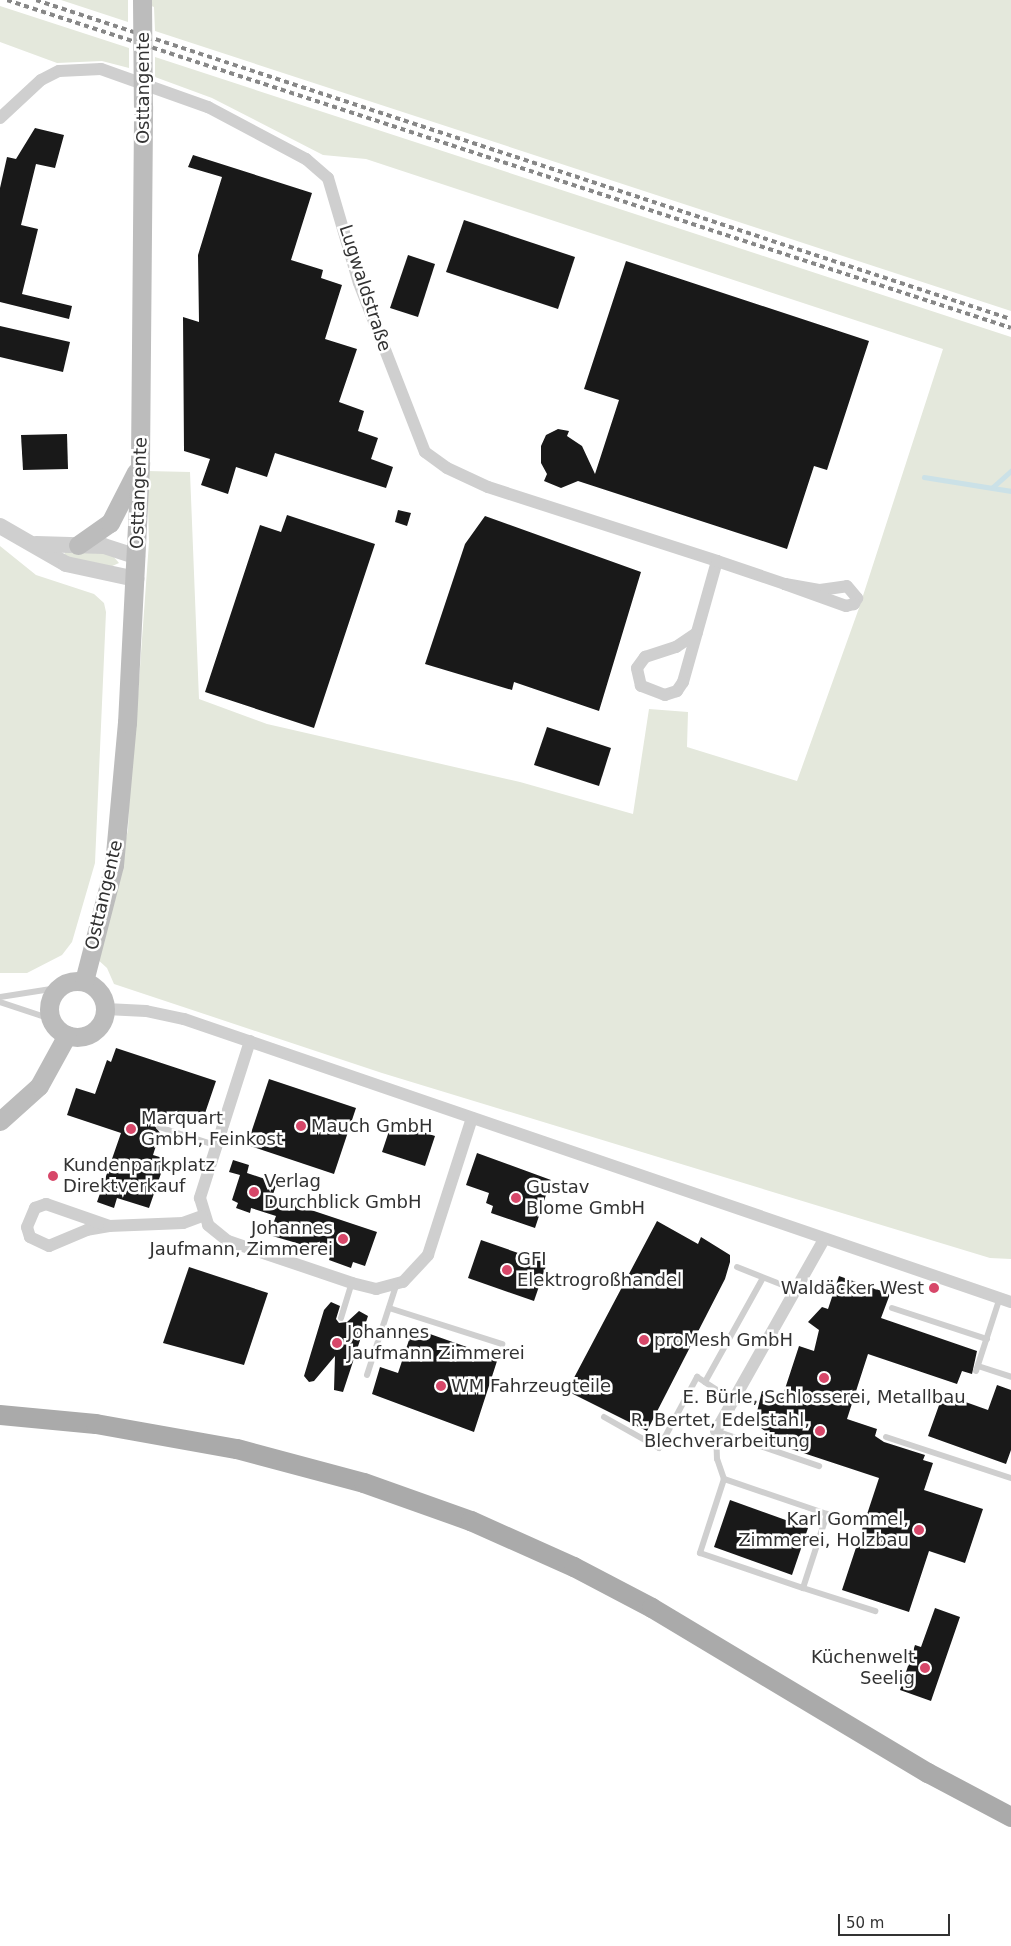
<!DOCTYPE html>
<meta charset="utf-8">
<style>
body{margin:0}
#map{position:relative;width:1011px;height:1946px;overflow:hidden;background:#fff;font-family:"DejaVu Sans",sans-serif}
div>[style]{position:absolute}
.green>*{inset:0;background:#e4e8dc}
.stream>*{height:4.5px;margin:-2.25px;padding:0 2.25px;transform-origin:2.25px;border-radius:2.25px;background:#cbe1e7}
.building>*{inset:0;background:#191919}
.service>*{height:6px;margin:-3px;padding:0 3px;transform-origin:3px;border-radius:3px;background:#cfcfcf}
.minor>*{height:12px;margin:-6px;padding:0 6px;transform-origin:6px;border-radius:6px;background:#cfcfcf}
.tertiary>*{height:16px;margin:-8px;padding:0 8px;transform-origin:8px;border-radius:8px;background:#cfcfcf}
.secondary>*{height:19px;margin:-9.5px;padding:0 9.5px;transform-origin:9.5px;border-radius:9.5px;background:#bcbcbc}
.secondary>.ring{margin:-9.5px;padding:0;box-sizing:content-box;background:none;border:19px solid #bcbcbc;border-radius:50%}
.primary>*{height:20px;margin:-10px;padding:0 10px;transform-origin:10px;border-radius:10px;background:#aaa}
.rail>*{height:4px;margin-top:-2px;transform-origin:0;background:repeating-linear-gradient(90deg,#878787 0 5px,transparent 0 9px)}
.secondary-bridge>*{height:19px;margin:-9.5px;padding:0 9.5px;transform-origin:9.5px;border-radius:9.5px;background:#bcbcbc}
.dots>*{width:14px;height:14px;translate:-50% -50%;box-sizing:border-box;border:2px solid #fff;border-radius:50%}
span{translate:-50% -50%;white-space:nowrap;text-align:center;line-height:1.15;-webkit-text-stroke:5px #fff;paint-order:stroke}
.street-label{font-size:18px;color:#323232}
.poi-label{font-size:18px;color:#323232}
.left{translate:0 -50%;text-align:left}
.right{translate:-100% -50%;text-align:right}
.scale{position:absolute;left:838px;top:1914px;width:112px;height:22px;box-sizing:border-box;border:2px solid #323232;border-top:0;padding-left:6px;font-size:15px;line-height:18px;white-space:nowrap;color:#323232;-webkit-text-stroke:4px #fff;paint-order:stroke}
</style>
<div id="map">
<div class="green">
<div style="clip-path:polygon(61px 0,128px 0,128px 22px)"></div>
<div style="clip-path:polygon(136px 0,1011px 0,1011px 311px,155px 31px,154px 7px)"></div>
<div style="clip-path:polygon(0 6px,129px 48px,129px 68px,102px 61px,57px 63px,0 42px)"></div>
<div style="clip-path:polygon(155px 57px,1011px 337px,1011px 1259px,990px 1258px,382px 1073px,114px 984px,107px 968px,96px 958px,128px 830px,132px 724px,138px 695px,149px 542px,147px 471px,190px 472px,199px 699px,267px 724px,520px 782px,633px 814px,649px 709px,688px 712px,687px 747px,797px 781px,859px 608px,943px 349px,366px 159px,323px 155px,212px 98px,155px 77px)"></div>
<div style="clip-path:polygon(0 546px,36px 575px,94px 594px,104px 603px,106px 612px,95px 863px,72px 942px,62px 955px,27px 973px,0 973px)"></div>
<div style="clip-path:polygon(65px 552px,104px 553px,113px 556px,119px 563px,108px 568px,64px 556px)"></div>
</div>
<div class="stream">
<div style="left:924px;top:477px;width:88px;rotate:9.1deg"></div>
<div style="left:993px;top:487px;width:24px;rotate:-42deg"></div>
</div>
<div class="building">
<div style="clip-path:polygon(35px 128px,64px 135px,55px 168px,36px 164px,21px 225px,38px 229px,22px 294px,72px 306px,69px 319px,0 302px,0 188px,7px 157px,16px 159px)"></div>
<div style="clip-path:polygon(193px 155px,312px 193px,291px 260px,323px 270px,321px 278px,342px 285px,325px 339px,357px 349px,339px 402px,364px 411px,358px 431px,378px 438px,371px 459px,393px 467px,386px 488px,275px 453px,267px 477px,236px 467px,228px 494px,201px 485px,210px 459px,184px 451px,183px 317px,199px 322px,198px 255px,222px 177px,188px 167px)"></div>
<div style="clip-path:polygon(464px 220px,575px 257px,558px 309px,446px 272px)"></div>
<div style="clip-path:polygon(408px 255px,435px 264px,418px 317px,390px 308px)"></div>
<div style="clip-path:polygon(626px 261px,869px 341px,827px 470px,814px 466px,787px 549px,578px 481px,561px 488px,544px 481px,547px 474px,541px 463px,541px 446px,546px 435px,558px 429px,569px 431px,567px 436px,582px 446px,595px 474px,619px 400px,584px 389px)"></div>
<div style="clip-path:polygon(0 326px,70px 342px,63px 372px,0 357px)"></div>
<div style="clip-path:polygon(67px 434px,68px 469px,23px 470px,21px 435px)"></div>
<div style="clip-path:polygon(398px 510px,411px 513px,407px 526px,395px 522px)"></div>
<div style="clip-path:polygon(287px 515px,375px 544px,314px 728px,205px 692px,260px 525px,281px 532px)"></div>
<div style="clip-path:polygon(485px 516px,641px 572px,599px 711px,514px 682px,512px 690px,425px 664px,465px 544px)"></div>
<div style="clip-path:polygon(547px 727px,611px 748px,599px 786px,534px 765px)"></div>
<div style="clip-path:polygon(116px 1048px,216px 1081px,201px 1125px,167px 1114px,164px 1123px,154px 1125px,160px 1133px,153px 1155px,166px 1159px,149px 1208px,117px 1198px,114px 1208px,97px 1202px,121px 1133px,67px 1115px,76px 1088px,95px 1094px,107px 1060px,111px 1062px)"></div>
<div style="clip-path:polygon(269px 1079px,356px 1108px,334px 1174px,247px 1145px)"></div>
<div style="clip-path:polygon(392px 1122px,435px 1136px,425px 1166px,382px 1152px)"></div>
<div style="clip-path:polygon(477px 1153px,551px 1180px,535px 1228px,491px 1213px,493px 1206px,486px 1203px,489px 1193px,466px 1185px)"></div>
<div style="clip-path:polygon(233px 1160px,249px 1165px,247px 1173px,277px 1183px,272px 1197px,377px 1232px,365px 1266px,353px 1262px,351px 1268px,329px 1260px,331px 1253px,269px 1235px,276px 1216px,251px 1208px,250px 1213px,236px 1208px,238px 1203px,232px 1200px,240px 1175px,229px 1172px)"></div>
<div style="clip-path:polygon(657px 1221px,698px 1244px,701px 1237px,730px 1255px,730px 1262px,725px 1279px,647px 1431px,567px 1391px)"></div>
<div style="clip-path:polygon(481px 1240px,547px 1263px,534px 1301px,468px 1278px)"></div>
<div style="clip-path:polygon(189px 1267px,268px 1293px,244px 1365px,163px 1343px)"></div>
<div style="clip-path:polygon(839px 1276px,890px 1294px,881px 1318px,977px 1351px,972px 1374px,962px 1371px,957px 1384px,868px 1354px,847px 1419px,877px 1429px,875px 1436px,884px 1442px,925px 1455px,923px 1460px,933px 1463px,924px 1490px,983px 1509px,965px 1563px,929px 1551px,909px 1612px,842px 1590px,879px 1478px,770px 1442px,772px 1437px,761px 1428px,756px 1416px,762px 1391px,782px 1398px,799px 1346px,814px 1351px,819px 1330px,808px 1322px,822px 1307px,828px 1309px)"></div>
<div style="clip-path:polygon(331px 1302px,340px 1306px,336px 1319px,339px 1323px,347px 1322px,359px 1311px,368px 1316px,343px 1392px,334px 1390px,335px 1356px,314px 1381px,309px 1382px,304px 1376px,324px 1310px)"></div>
<div style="clip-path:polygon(413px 1328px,498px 1358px,474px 1432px,372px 1394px,380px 1367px,398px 1373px)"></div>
<div style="clip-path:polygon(997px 1385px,1011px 1390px,1011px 1450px,1006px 1464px,928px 1436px,943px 1394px,988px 1410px)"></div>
<div style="clip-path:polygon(730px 1500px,808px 1528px,792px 1575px,714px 1547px)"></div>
<div style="clip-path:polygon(935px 1608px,960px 1617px,931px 1701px,900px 1690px,915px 1645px,921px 1647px)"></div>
</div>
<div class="service">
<div style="left:0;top:997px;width:58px;rotate:-9deg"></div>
<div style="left:0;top:1002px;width:54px;rotate:18.4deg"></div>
<div style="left:159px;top:1127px;width:59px;rotate:17.8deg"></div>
<div style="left:737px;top:1267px;width:62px;rotate:21.6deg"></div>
<div style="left:389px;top:1308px;width:119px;rotate:17.7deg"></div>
<div style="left:892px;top:1308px;width:100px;rotate:18.1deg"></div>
<div style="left:341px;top:1318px;width:37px;rotate:-73deg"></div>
<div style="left:978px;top:1366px;width:35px;rotate:18deg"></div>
<div style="left:976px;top:1371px;width:78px;rotate:-72deg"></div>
<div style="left:367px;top:1375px;width:94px;rotate:-72deg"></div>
<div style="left:734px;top:1401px;width:35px;rotate:-147deg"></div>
<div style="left:705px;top:1382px;width:119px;rotate:-60.9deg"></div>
<div style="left:604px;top:1417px;width:63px;rotate:29.4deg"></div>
<div style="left:659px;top:1448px;width:81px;rotate:-61.8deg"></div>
<div style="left:697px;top:1377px;width:9px;rotate:32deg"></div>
<div style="left:886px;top:1437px;width:132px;rotate:18.2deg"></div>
<div style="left:724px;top:1479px;width:78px;rotate:108deg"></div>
<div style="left:700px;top:1553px;width:109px;rotate:18.8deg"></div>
<div style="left:803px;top:1588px;width:78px;rotate:-72deg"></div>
<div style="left:827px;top:1514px;width:109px;rotate:-161.2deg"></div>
<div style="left:724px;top:1479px;width:21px;rotate:-109deg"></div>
<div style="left:717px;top:1459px;width:28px;rotate:-92deg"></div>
<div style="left:716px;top:1431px;width:109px;rotate:18.8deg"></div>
<div style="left:803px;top:1588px;width:76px;rotate:17.7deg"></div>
</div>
<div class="minor">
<div style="left:0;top:118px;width:56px;rotate:-42.8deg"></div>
<div style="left:41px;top:80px;width:20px;rotate:-27deg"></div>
<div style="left:59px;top:71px;width:42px;rotate:-2.7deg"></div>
<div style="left:101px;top:69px;width:114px;rotate:19.6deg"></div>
<div style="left:208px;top:107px;width:111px;rotate:28deg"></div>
<div style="left:306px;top:159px;width:29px;rotate:41deg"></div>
<div style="left:328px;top:178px;width:109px;rotate:73.6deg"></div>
<div style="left:359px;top:283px;width:181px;rotate:68.7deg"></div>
<div style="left:425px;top:452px;width:27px;rotate:36deg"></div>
<div style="left:447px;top:468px;width:45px;rotate:24.9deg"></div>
<div style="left:488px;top:487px;width:241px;rotate:17.9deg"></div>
<div style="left:717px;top:561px;width:126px;rotate:105.7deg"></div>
<div style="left:683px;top:682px;width:11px;rotate:124deg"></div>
<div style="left:677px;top:691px;width:13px;rotate:162deg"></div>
<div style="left:665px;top:695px;width:26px;rotate:-159deg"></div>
<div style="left:641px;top:686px;width:18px;rotate:-103deg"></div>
<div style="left:637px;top:668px;width:14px;rotate:-54deg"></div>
<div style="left:645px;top:657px;width:33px;rotate:-18deg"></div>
<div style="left:676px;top:647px;width:25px;rotate:-34deg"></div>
<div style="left:717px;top:561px;width:72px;rotate:18.7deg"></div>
<div style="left:785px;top:584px;width:36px;rotate:10deg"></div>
<div style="left:820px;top:590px;width:27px;rotate:-8deg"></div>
<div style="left:847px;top:586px;width:16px;rotate:50deg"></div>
<div style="left:857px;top:598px;width:7px;rotate:117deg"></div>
<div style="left:854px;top:604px;width:8px;rotate:166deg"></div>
<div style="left:846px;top:606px;width:65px;rotate:-160.2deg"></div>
<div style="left:106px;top:1009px;width:40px;rotate:2.9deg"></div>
<div style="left:146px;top:1011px;width:39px;rotate:12deg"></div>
<div style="left:184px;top:1019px;width:874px;rotate:18.89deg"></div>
<div style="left:250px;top:1041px;width:165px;rotate:107.7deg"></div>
<div style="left:200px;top:1198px;width:28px;rotate:73deg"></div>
<div style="left:208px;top:1225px;width:26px;rotate:39deg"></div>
<div style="left:228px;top:1241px;width:131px;rotate:18.7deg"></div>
<div style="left:352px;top:1283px;width:25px;rotate:14deg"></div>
<div style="left:376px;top:1289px;width:28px;rotate:-15deg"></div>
<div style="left:403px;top:1282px;width:37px;rotate:-47deg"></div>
<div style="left:428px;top:1255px;width:144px;rotate:-72.2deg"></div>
<div style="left:109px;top:1226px;width:22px;rotate:170deg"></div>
<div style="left:87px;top:1230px;width:41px;rotate:157.2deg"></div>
<div style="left:49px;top:1246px;width:21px;rotate:-155deg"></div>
<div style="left:30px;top:1237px;width:10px;rotate:-107deg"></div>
<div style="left:27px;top:1227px;width:21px;rotate:-67deg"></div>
<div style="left:35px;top:1208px;width:12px;rotate:-20deg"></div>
<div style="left:46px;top:1204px;width:67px;rotate:19.2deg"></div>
<div style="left:109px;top:1226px;width:74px;rotate:-2.3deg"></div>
<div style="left:183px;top:1223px;width:20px;rotate:-20deg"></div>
<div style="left:716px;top:1431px;width:220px;rotate:-60.6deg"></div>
</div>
<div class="tertiary">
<div style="left:0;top:526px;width:76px;rotate:29.9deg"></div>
<div style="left:66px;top:564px;width:72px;rotate:12.1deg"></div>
<div style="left:36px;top:544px;width:68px;rotate:1.7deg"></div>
<div style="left:104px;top:546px;width:35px;rotate:18deg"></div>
</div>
<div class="secondary">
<div style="left:78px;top:545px;width:39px;rotate:-35deg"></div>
<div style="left:110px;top:523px;width:57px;rotate:-63deg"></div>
<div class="ring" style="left:49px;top:981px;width:37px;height:37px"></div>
<div style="left:84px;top:981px;width:120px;rotate:-75.5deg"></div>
<div style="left:114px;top:865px;width:143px;rotate:-84.8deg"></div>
<div style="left:127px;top:723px;width:261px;rotate:-87.1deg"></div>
<div style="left:140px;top:462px;width:356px;rotate:-89.5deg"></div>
<div style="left:0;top:1121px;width:52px;rotate:-41.9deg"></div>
<div style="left:39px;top:1086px;width:58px;rotate:-61.2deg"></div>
</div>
<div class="primary">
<div style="left:0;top:1415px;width:96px;rotate:5.4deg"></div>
<div style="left:96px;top:1424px;width:143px;rotate:10.1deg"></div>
<div style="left:237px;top:1449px;width:131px;rotate:15deg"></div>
<div style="left:364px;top:1483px;width:114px;rotate:19.6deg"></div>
<div style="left:471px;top:1521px;width:113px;rotate:24.1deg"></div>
<div style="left:574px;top:1567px;width:88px;rotate:27.7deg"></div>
<div style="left:652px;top:1608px;width:322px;rotate:30.9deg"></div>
<div style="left:928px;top:1773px;width:94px;rotate:27.9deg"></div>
</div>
<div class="rail">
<div style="left:7px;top:0;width:1056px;rotate:18.09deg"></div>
<div style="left:36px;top:0;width:1026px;rotate:18.12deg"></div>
</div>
<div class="secondary-bridge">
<div style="left:142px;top:0;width:106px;rotate:89.5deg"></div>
</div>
<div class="dots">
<div style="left:301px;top:1126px;background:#d74769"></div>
<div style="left:131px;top:1129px;background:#d74769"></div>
<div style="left:53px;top:1176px;background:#d74769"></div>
<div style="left:254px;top:1192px;background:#d74769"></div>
<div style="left:516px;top:1198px;background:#d74769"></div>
<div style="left:343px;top:1239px;background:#d74769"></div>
<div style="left:507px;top:1270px;background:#d74769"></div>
<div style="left:934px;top:1288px;background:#d74769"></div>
<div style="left:644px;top:1340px;background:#d74769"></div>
<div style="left:337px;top:1343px;background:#d74769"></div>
<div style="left:824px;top:1378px;background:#d74769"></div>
<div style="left:441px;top:1386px;background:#d74769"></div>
<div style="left:820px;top:1431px;background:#d74769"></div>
<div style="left:919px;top:1530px;background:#d74769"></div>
<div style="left:925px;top:1668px;background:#d74769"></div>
</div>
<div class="street-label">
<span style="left:143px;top:88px;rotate:-90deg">Osttangente</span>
<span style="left:365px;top:288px;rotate:72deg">Lugwaldstraße</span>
<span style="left:139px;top:493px;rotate:-88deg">Osttangente</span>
<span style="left:104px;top:895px;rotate:-77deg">Osttangente</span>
</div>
<div class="poi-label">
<span class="left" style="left:141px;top:1129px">Marquart<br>GmbH, Feinkost</span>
<span class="left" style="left:311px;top:1126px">Mauch GmbH</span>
<span class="left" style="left:63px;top:1176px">Kundenparkplatz<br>Direktverkauf</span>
<span class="left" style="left:264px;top:1192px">Verlag<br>Durchblick GmbH</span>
<span class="left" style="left:526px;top:1198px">Gustav<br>Blome GmbH</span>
<span class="right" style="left:333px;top:1239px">Johannes<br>Jaufmann, Zimmerei</span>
<span class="left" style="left:517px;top:1270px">GFI<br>Elektrogroßhandel</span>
<span class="right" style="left:924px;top:1288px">Waldäcker West</span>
<span class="left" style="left:347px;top:1343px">Johannes<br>Jaufmann Zimmerei</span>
<span class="left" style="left:654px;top:1340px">proMesh GmbH</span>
<span class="left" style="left:451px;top:1386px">WM Fahrzeugteile</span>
<span style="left:824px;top:1397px">E. Bürle, Schlosserei, Metallbau</span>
<span class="right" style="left:810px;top:1431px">R. Bertet, Edelstahl,<br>Blechverarbeitung</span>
<span class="right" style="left:909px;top:1530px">Karl Gommel,<br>Zimmerei, Holzbau</span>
<span class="right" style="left:915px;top:1668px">Küchenwelt<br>Seelig</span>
</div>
<div class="scale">50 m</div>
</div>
